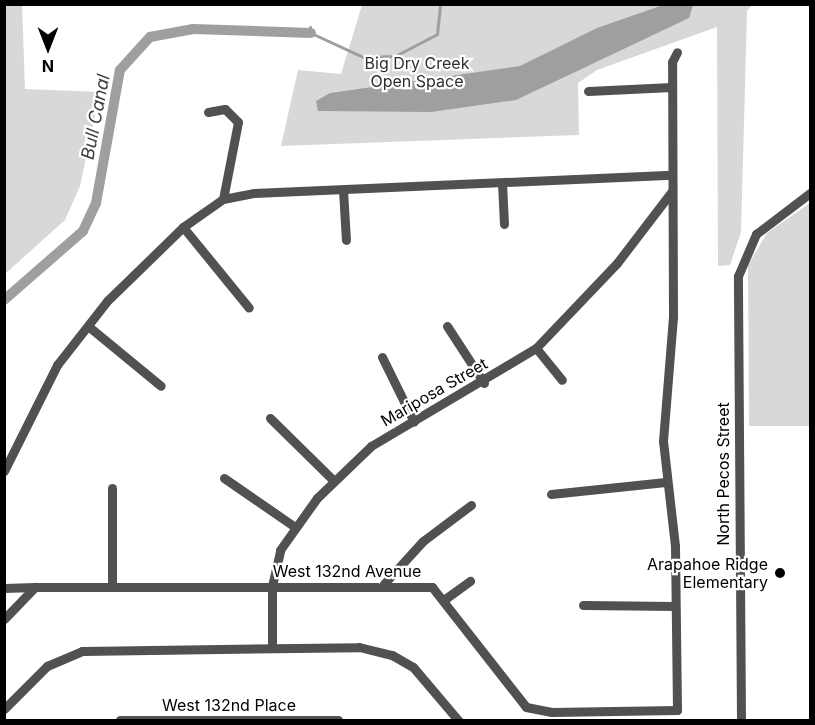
<!DOCTYPE html>
<style>
body{margin:0}
#map{position:relative;width:815px;height:725px;overflow:hidden;background:#fff;font-family:Inter,sans-serif}
div>[style]{position:absolute}
[style*='--x']{left:calc(var(--x)*1px);top:calc(var(--y)*1px);width:calc(var(--w)*1px);rotate:calc(var(--a)*1deg)}
.green>*{inset:0;background:#d8d8d8}
.water>*{inset:0;background:#9f9f9f}
.stream>*{height:3px;margin:-1.5px;padding:0 1.5px;transform-origin:1.5px;border-radius:1.5px;background:#9f9f9f}
.canal>*{height:10px;margin:-5px;padding:0 5px;transform-origin:5px;border-radius:5px;background:#9f9f9f}
.minor>*{height:9px;margin:-4.5px;padding:0 4.5px;transform-origin:4.5px;border-radius:4.5px;background:#515151}
.dots>*{width:16px;height:16px;translate:-50% -50%;box-sizing:border-box;border:3px solid #fff;border-radius:50%}
span{translate:-50% -50%;white-space:nowrap;text-align:center;line-height:1.15;-webkit-text-stroke:4.5px #fff;paint-order:stroke}
.park-label{font-size:16px;color:#2f2f2f}
.street-label{font-size:16px;color:#000}
.poi-label{font-size:16px;color:#000}
.right{translate:-100% -50%;text-align:right}
.water-label{font-size:18px;color:#404040;font-style:italic}
.frame{position:absolute;inset:0;border:6px solid #000;pointer-events:none}
.north{position:absolute;left:18px;top:18px;width:60px;height:60px;-webkit-text-stroke:4px #fff;paint-order:stroke;rotate:180deg;font-size:16px;font-weight:700;line-height:24px;text-align:center;color:#000}
.north::after{content:'';display:block;margin:auto;width:21px;height:27px;background:#000;clip-path:polygon(50% 0,100% 100%,50% 72%,0 100%)}
</style>
<div id="map">
<div class="green">
<i style="clip-path:polygon(5px 4px,22px 5px,25px 89px,100px 92px,80px 186px,65px 220px,5px 274px)"></i>
<i style="clip-path:polygon(362px 5px,752px 5px,747px 11px,741px 232px,730px 265px,718px 266px,717px 27px,597px 70px,578px 83px,579px 135px,281px 146px,298px 70px,341px 74px)"></i>
<i style="clip-path:polygon(810px 203px,810px 426px,749px 426px,748px 265px,767px 233px)"></i>
</div>
<div class="water">
<i style="clip-path:polygon(666px 4px,693px 5px,689px 18px,516px 100px,431px 112px,318px 111px,316px 101px,330px 93px,520px 66px,597px 28px)"></i>
</div>
<div class="stream">
<i style="--x:310;--y:27;--w:6;--a:81"></i>
<i style="--x:311;--y:33;--w:57;--a:24.8"></i>
<i style="--x:363;--y:57;--w:32;--a:-2"></i>
<i style="--x:395;--y:56;--w:47;--a:-27.6"></i>
<i style="--x:437;--y:34;--w:30;--a:-84"></i>
</div>
<div class="canal">
<i style="--x:4;--y:300;--w:105;--a:-41.1"></i>
<i style="--x:83;--y:231;--w:31;--a:-65"></i>
<i style="--x:96;--y:203;--w:135;--a:-79.8"></i>
<i style="--x:120;--y:70;--w:45;--a:-47.7"></i>
<i style="--x:150;--y:37;--w:44;--a:-10.5"></i>
<i style="--x:193;--y:29;--w:118;--a:1.9"></i>
</div>
<div class="minor">
<i style="--x:588;--y:91;--w:84;--a:-2.7"></i>
<i style="--x:208;--y:112;--w:17;--a:-10"></i>
<i style="--x:225;--y:109;--w:18;--a:45"></i>
<i style="--x:238;--y:122;--w:78;--a:101"></i>
<i style="--x:502;--y:183;--w:41;--a:87.2"></i>
<i style="--x:343;--y:190;--w:50;--a:86.6"></i>
<i style="--x:183;--y:227;--w:104;--a:50.8"></i>
<i style="--x:88;--y:326;--w:94;--a:39.4"></i>
<i style="--x:447;--y:326;--w:68;--a:57"></i>
<i style="--x:536;--y:348;--w:41;--a:50.9"></i>
<i style="--x:382;--y:357;--w:72;--a:63.8"></i>
<i style="--x:270;--y:418;--w:88;--a:44.5"></i>
<i style="--x:4;--y:471;--w:119;--a:-63.4"></i>
<i style="--x:57;--y:365;--w:81;--a:-52"></i>
<i style="--x:107;--y:301;--w:106;--a:-44.2"></i>
<i style="--x:183;--y:227;--w:49;--a:-35"></i>
<i style="--x:223;--y:199;--w:32;--a:-11"></i>
<i style="--x:254;--y:193;--w:418;--a:-2.5"></i>
<i style="--x:224;--y:478;--w:86;--a:34.6"></i>
<i style="--x:551;--y:494;--w:115;--a:-6"></i>
<i style="--x:382;--y:586;--w:61;--a:-47.7"></i>
<i style="--x:423;--y:541;--w:60;--a:-36.9"></i>
<i style="--x:112;--y:587;--w:99;--a:-90"></i>
<i style="--x:4;--y:588;--w:31;--a:-2"></i>
<i style="--x:445;--y:599;--w:31;--a:-36"></i>
<i style="--x:583;--y:605;--w:92;--a:0.6"></i>
<i style="--x:4;--y:619;--w:45;--a:-45.9"></i>
<i style="--x:35;--y:587;--w:397;--a:0"></i>
<i style="--x:432;--y:587;--w:152;--a:51.9"></i>
<i style="--x:526;--y:707;--w:26;--a:11"></i>
<i style="--x:552;--y:712;--w:125;--a:-0.9"></i>
<i style="--x:677;--y:710;--w:164;--a:-90.7"></i>
<i style="--x:675;--y:546;--w:106;--a:-96.5"></i>
<i style="--x:663;--y:441;--w:124;--a:-85.4"></i>
<i style="--x:673;--y:317;--w:255;--a:-90.2"></i>
<i style="--x:672;--y:62;--w:11;--a:-63"></i>
<i style="--x:272;--y:647;--w:61;--a:-90"></i>
<i style="--x:272;--y:586;--w:37;--a:-77"></i>
<i style="--x:280;--y:550;--w:64;--a:-54.6"></i>
<i style="--x:317;--y:498;--w:75;--a:-43.9"></i>
<i style="--x:371;--y:446;--w:192;--a:-30.7"></i>
<i style="--x:536;--y:348;--w:117;--a:-46.4"></i>
<i style="--x:617;--y:263;--w:91;--a:-52.6"></i>
<i style="--x:4;--y:709;--w:61;--a:-45"></i>
<i style="--x:47;--y:666;--w:38;--a:-23"></i>
<i style="--x:82;--y:651;--w:277;--a:-0.8"></i>
<i style="--x:359;--y:647;--w:34;--a:14"></i>
<i style="--x:392;--y:655;--w:24;--a:30"></i>
<i style="--x:413;--y:667;--w:70;--a:49.7"></i>
<i style="--x:120;--y:720;--w:218;--a:0"></i>
<i style="--x:741;--y:720;--w:444;--a:-90.4"></i>
<i style="--x:738;--y:276;--w:46;--a:-66.8"></i>
<i style="--x:756;--y:234;--w:68;--a:-37.2"></i>
</div>
<div class="dots">
<i style="left:780px;top:573px;background:#000"></i>
</div>
<div class="park-label">
<span style="left:417px;top:72px">Big Dry Creek<br>Open Space</span>
</div>
<div class="street-label">
<span style="left:434px;top:392px;rotate:-30deg">Mariposa Street</span>
<span style="left:723px;top:474px;rotate:-90deg">North Pecos Street</span>
<span style="left:347px;top:571px">West 132nd Avenue</span>
<span style="left:229px;top:705px">West 132nd Place</span>
</div>
<div class="poi-label">
<span class="right" style="left:768px;top:573px">Arapahoe Ridge<br>Elementary</span>
</div>
<div class="water-label">
<span style="left:96px;top:117px;rotate:-79deg">Bull Canal</span>
</div>
<div class="frame"></div>
<div class="north">N</div>
</div>
